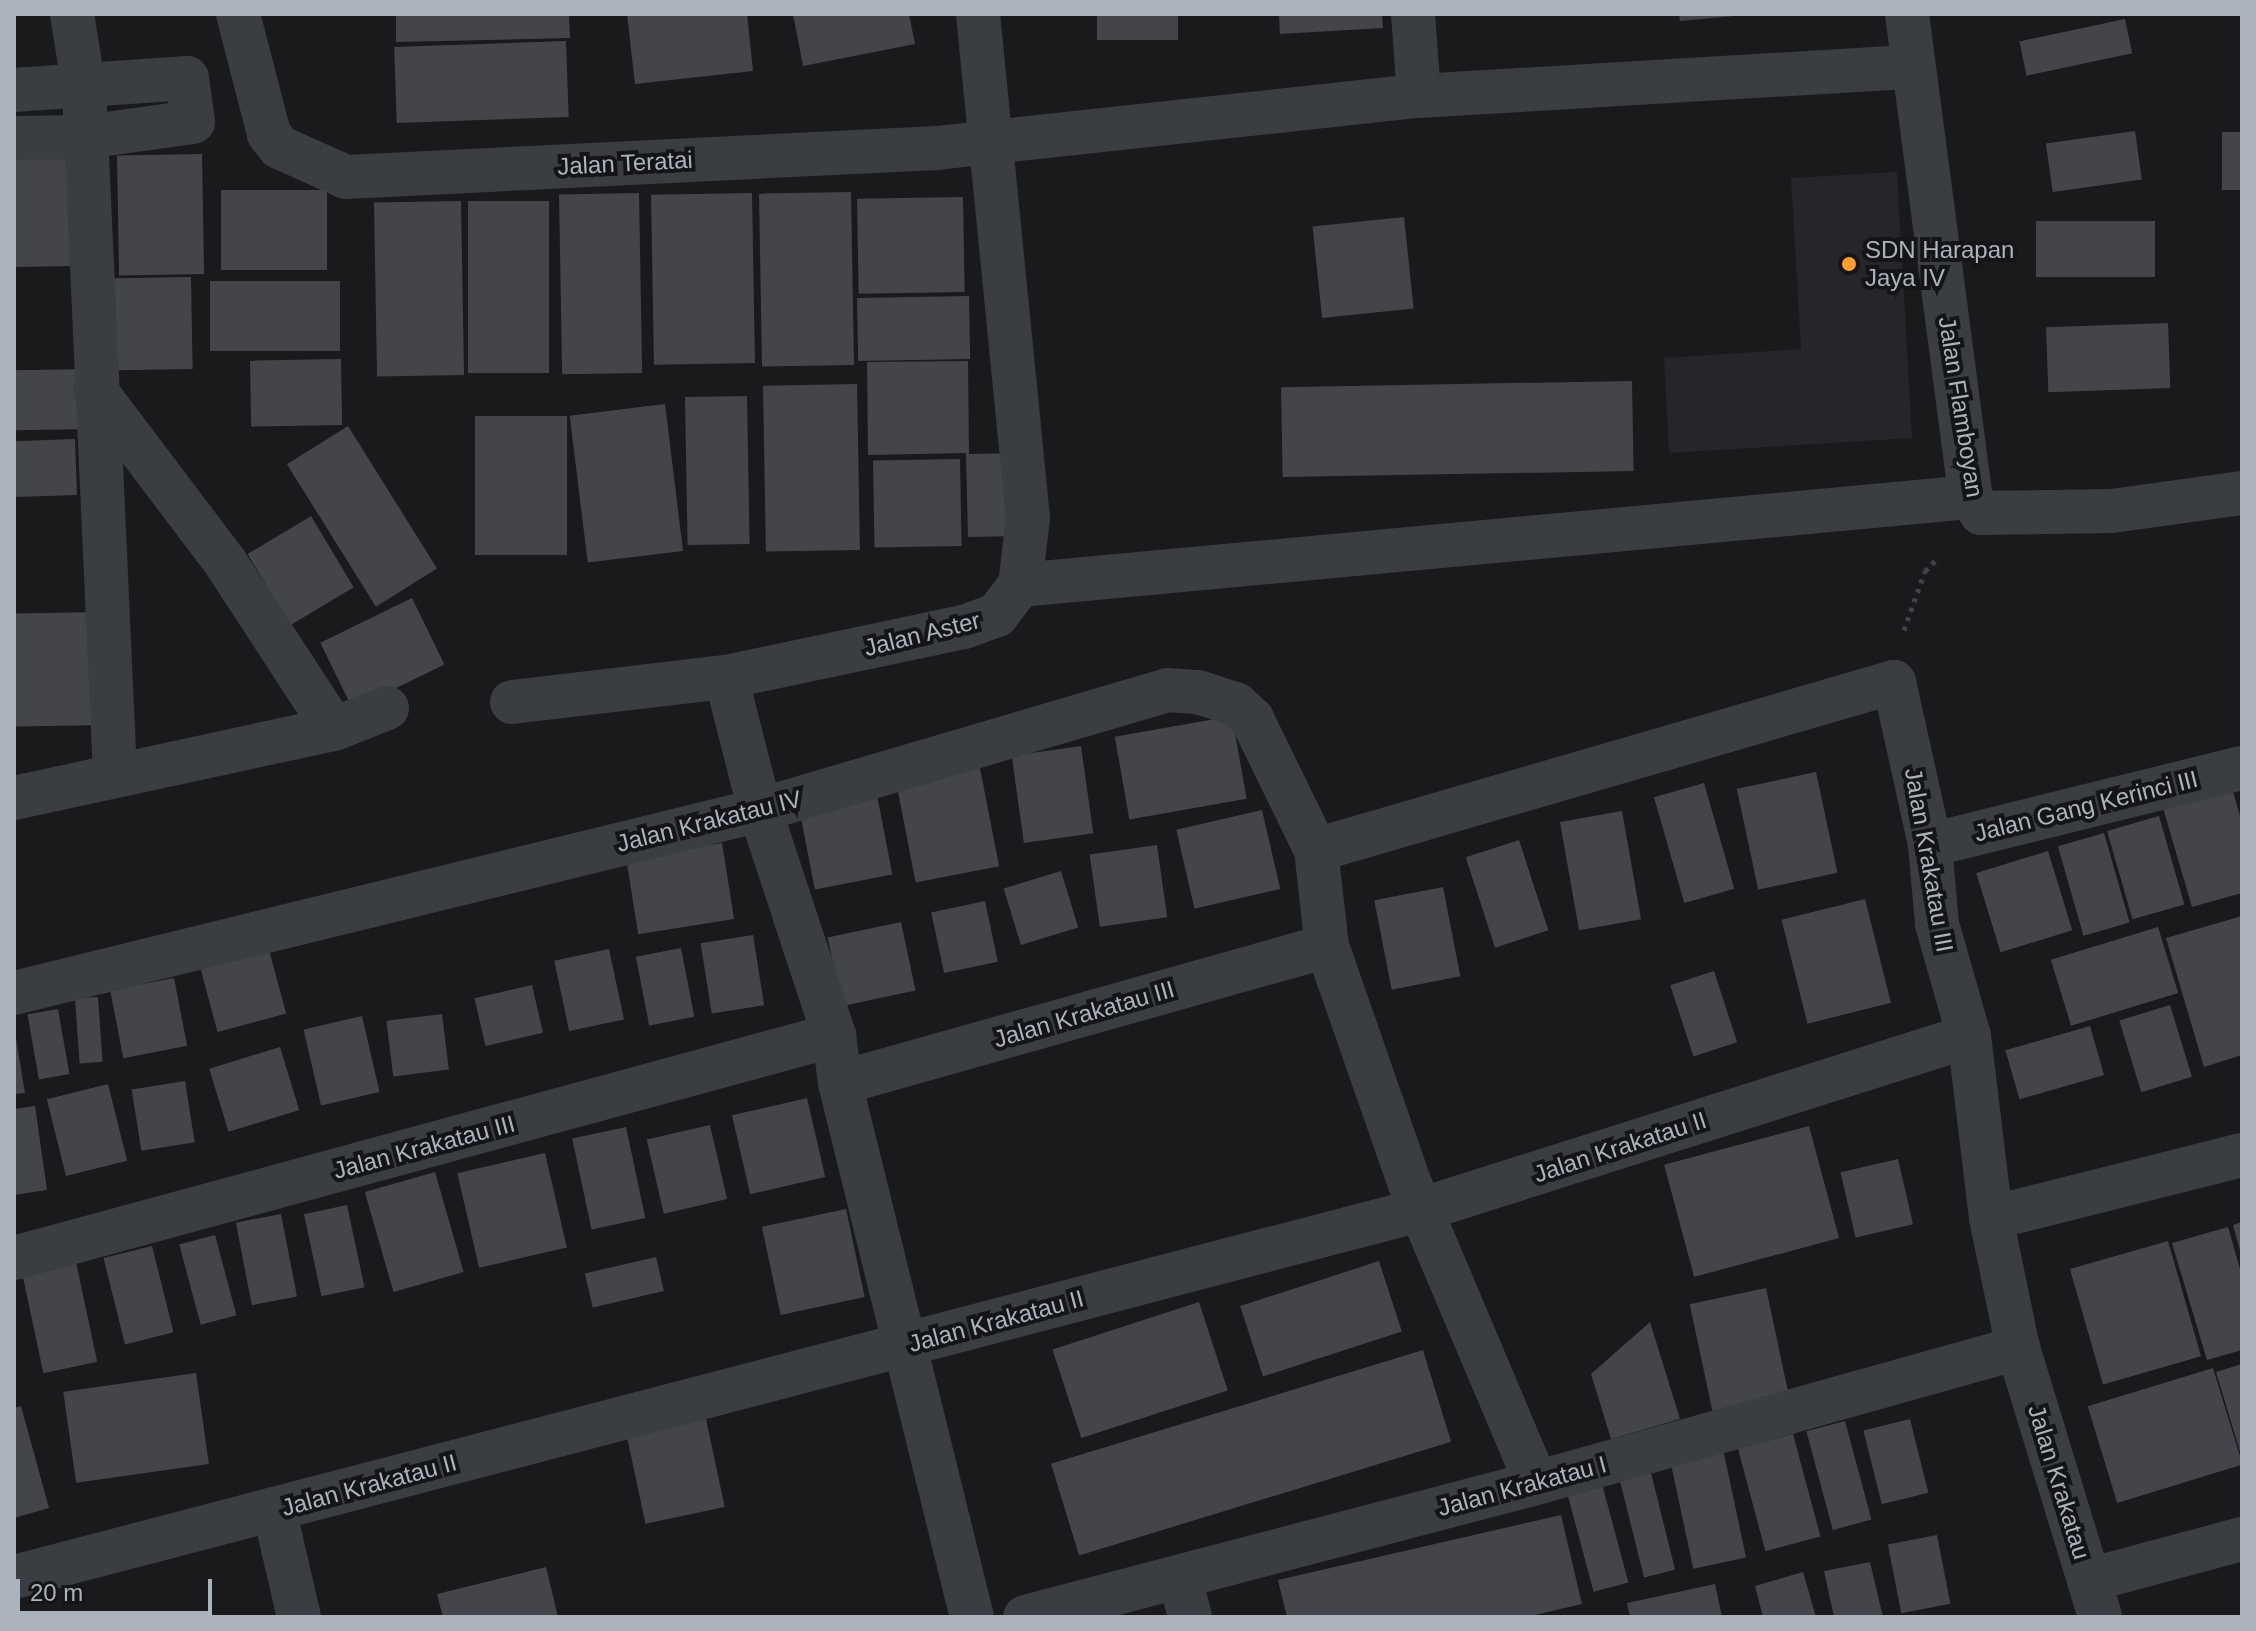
<!DOCTYPE html>
<style>
body{margin:0}
#map{position:relative;width:2256px;height:1631px;overflow:hidden;background:#1a1a1d;font-family:Arial,sans-serif}
div>[style]{position:absolute}
[style*='--x']{left:calc(var(--x)*1px);top:calc(var(--y)*1px);width:calc(var(--w)*1px);rotate:calc(var(--a)*1deg)}
.built>*{inset:0;background:#26262a}
.building>*{inset:0;background:#44454a;transform-origin:0 0}
.path>*{height:5px;margin-top:-2.5px;transform-origin:0;background:repeating-linear-gradient(90deg,#404449 0 4px,transparent 0 10px)}
.minor>*{height:44px;margin:-22px;padding:0 22px;transform-origin:22px;border-radius:22px;background:#3a3d42}
.dots>*{width:22px;height:22px;translate:-50% -50%;box-sizing:border-box;border:4px solid #151518;border-radius:50%}
span{translate:-50% -50%;white-space:nowrap;text-align:center;line-height:1.15;-webkit-text-stroke:8px #151518;paint-order:stroke}
.street-label{font-size:24px;color:#abb3bd}
.poi-label{font-size:24px;color:#abb3bd}
.left{translate:0 -50%;text-align:left}
.frame{position:absolute;inset:0;border:16px solid #abb3bd;pointer-events:none}
.scale{position:absolute;left:16px;top:1579px;width:196px;height:36px;box-sizing:border-box;border:4px solid #abb3bd;border-top:0;padding-left:10px;font-size:24px;line-height:28px;white-space:nowrap;color:#abb3bd;-webkit-text-stroke:6px #151518;paint-order:stroke}
</style>
<div id="map">
<div class="built">
<i style="clip-path:polygon(1897px 172px,1912px 438px,1669px 453px,1664px 358px,1801px 349px,1791px 178px)"></i>
</div>
<div class="building">
<i style="clip-path:polygon(396px 14px,569px 14px,570px 38px,396px 42px)"></i>
<i style="clip-path:polygon(627px 14px,747px 14px,753px 71px,635px 84px)"></i>
<i style="clip-path:polygon(793px 14px,909px 14px,915px 44px,803px 66px)"></i>
<i style="left:1097px;top:14px;width:81px;height:26px"></i>
<i style="clip-path:polygon(1279px 14px,1382px 14px,1383px 28px,1280px 34px)"></i>
<i style="clip-path:polygon(1679px 14px,1734px 14px,1734px 16px,1680px 21px)"></i>
<i style="left:2125px;top:19px;width:35px;height:108px;rotate:78deg"></i>
<i style="left:566px;top:41px;width:76px;height:172px;rotate:88deg"></i>
<i style="left:2135px;top:131px;width:49px;height:90px;rotate:82deg"></i>
<i style="left:2242px;top:132px;width:58px;height:20px;rotate:90deg"></i>
<i style="left:73px;top:145px;width:121px;height:59px;rotate:89deg"></i>
<i style="left:202px;top:154px;width:120px;height:85px;rotate:89deg"></i>
<i style="left:327px;top:190px;width:80px;height:106px;rotate:90deg"></i>
<i style="left:851px;top:192px;width:173px;height:92px;rotate:89deg"></i>
<i style="left:639px;top:193px;width:180px;height:80px;rotate:89deg"></i>
<i style="left:752px;top:193px;width:170px;height:101px;rotate:89deg"></i>
<i style="left:963px;top:197px;width:95px;height:106px;rotate:89deg"></i>
<i style="left:461px;top:201px;width:174px;height:87px;rotate:89deg"></i>
<i style="left:549px;top:201px;width:172px;height:81px;rotate:90deg"></i>
<i style="left:1404px;top:217px;width:92px;height:92px;rotate:84deg"></i>
<i style="left:2155px;top:221px;width:56px;height:119px;rotate:90deg"></i>
<i style="left:191px;top:277px;width:92px;height:77px;rotate:89deg"></i>
<i style="left:340px;top:281px;width:70px;height:130px;rotate:90deg"></i>
<i style="left:969px;top:296px;width:63px;height:112px;rotate:89deg"></i>
<i style="left:2168px;top:323px;width:65px;height:122px;rotate:88deg"></i>
<i style="left:341px;top:359px;width:66px;height:91px;rotate:89deg"></i>
<i style="clip-path:polygon(968px 361px,969px 454px,1022px 453px,1022px 536px,968px 537px,966px 453px,868px 455px,867px 362px)"></i>
<i style="left:90px;top:369px;width:60px;height:76px;rotate:89deg"></i>
<i style="left:1632px;top:381px;width:90px;height:351px;rotate:89deg"></i>
<i style="left:857px;top:384px;width:166px;height:94px;rotate:89deg"></i>
<i style="left:747px;top:396px;width:148px;height:62px;rotate:89deg"></i>
<i style="left:665px;top:404px;width:148px;height:96px;rotate:83deg"></i>
<i style="left:567px;top:416px;width:139px;height:92px;rotate:90deg"></i>
<i style="left:348px;top:426px;width:168px;height:72px;rotate:58deg"></i>
<i style="left:75px;top:439px;width:56px;height:61px;rotate:88deg"></i>
<i style="left:960px;top:459px;width:87px;height:87px;rotate:89deg"></i>
<i style="left:311px;top:516px;width:83px;height:74px;rotate:59deg"></i>
<i style="left:412px;top:598px;width:74px;height:102px;rotate:64deg"></i>
<i style="left:103px;top:612px;width:113px;height:89px;rotate:89deg"></i>
<i style="left:1232px;top:716px;width:84px;height:119px;rotate:80deg"></i>
<i style="left:1081px;top:746px;width:88px;height:70px;rotate:82deg"></i>
<i style="left:980px;top:768px;width:100px;height:85px;rotate:79deg"></i>
<i style="left:1816px;top:772px;width:103px;height:81px;rotate:78deg"></i>
<i style="left:1704px;top:783px;width:110px;height:52px;rotate:74deg"></i>
<i style="clip-path:polygon(2232px 788px,2242px 823px,2242px 893px,2192px 907px,2163px 808px)"></i>
<i style="left:876px;top:790px;width:86px;height:79px;rotate:79deg"></i>
<i style="left:1262px;top:810px;width:81px;height:88px;rotate:77deg"></i>
<i style="left:1622px;top:811px;width:110px;height:63px;rotate:80deg"></i>
<i style="left:2159px;top:816px;width:92px;height:54px;rotate:74deg"></i>
<i style="left:2104px;top:833px;width:93px;height:48px;rotate:74deg"></i>
<i style="left:1519px;top:840px;width:95px;height:56px;rotate:72deg"></i>
<i style="left:722px;top:843px;width:77px;height:97px;rotate:81deg"></i>
<i style="left:1157px;top:845px;width:73px;height:68px;rotate:82deg"></i>
<i style="left:2048px;top:851px;width:83px;height:75px;rotate:73deg"></i>
<i style="left:1061px;top:871px;width:59px;height:60px;rotate:73deg"></i>
<i style="left:1443px;top:887px;width:91px;height:70px;rotate:79deg"></i>
<i style="left:1865px;top:899px;width:107px;height:86px;rotate:76deg"></i>
<i style="left:985px;top:901px;width:62px;height:55px;rotate:78deg"></i>
<i style="clip-path:polygon(2242px 916px,2242px 1055px,2204px 1067px,2166px 938px)"></i>
<i style="left:901px;top:922px;width:70px;height:75px;rotate:78deg"></i>
<i style="left:2158px;top:927px;width:69px;height:112px;rotate:73deg"></i>
<i style="left:753px;top:935px;width:71px;height:53px;rotate:81deg"></i>
<i style="left:268px;top:946px;width:70px;height:71px;rotate:75deg"></i>
<i style="left:681px;top:948px;width:70px;height:46px;rotate:79deg"></i>
<i style="left:609px;top:949px;width:72px;height:56px;rotate:78deg"></i>
<i style="left:1714px;top:971px;width:75px;height:46px;rotate:72deg"></i>
<i style="left:174px;top:978px;width:69px;height:65px;rotate:79deg"></i>
<i style="left:532px;top:985px;width:49px;height:59px;rotate:77deg"></i>
<i style="left:98px;top:997px;width:65px;height:23px;rotate:86deg"></i>
<i style="left:2170px;top:1005px;width:75px;height:53px;rotate:73deg"></i>
<i style="left:58px;top:1009px;width:66px;height:31px;rotate:80deg"></i>
<i style="left:442px;top:1014px;width:56px;height:56px;rotate:83deg"></i>
<i style="left:362px;top:1016px;width:78px;height:60px;rotate:77deg"></i>
<i style="clip-path:polygon(14px 1026px,25px 1093px,14px 1094px)"></i>
<i style="left:2090px;top:1026px;width:51px;height:88px;rotate:74deg"></i>
<i style="left:280px;top:1047px;width:66px;height:74px;rotate:73deg"></i>
<i style="left:185px;top:1081px;width:62px;height:54px;rotate:81deg"></i>
<i style="left:108px;top:1084px;width:79px;height:63px;rotate:76deg"></i>
<i style="left:807px;top:1098px;width:81px;height:77px;rotate:77deg"></i>
<i style="clip-path:polygon(35px 1106px,47px 1190px,14px 1195px,14px 1109px)"></i>
<i style="left:710px;top:1125px;width:76px;height:65px;rotate:77deg"></i>
<i style="left:1809px;top:1126px;width:116px;height:150px;rotate:75deg"></i>
<i style="left:626px;top:1127px;width:93px;height:55px;rotate:78deg"></i>
<i style="left:545px;top:1153px;width:97px;height:90px;rotate:77deg"></i>
<i style="left:1898px;top:1159px;width:67px;height:59px;rotate:77deg"></i>
<i style="left:435px;top:1172px;width:104px;height:73px;rotate:74deg"></i>
<i style="left:347px;top:1205px;width:84px;height:44px;rotate:78deg"></i>
<i style="left:846px;top:1209px;width:90px;height:86px;rotate:78deg"></i>
<i style="left:281px;top:1214px;width:84px;height:46px;rotate:79deg"></i>
<i style="clip-path:polygon(2242px 1222px,2242px 1253px,2241px 1254px,2233px 1225px)"></i>
<i style="clip-path:polygon(2228px 1227px,2242px 1276px,2242px 1350px,2207px 1360px,2172px 1243px)"></i>
<i style="left:215px;top:1235px;width:83px;height:37px;rotate:75deg"></i>
<i style="left:2168px;top:1241px;width:120px;height:102px;rotate:74deg"></i>
<i style="left:152px;top:1246px;width:89px;height:50px;rotate:76deg"></i>
<i style="left:656px;top:1257px;width:35px;height:73px;rotate:77deg"></i>
<i style="left:1379px;top:1261px;width:74px;height:146px;rotate:72deg"></i>
<i style="left:76px;top:1262px;width:102px;height:55px;rotate:78deg"></i>
<i style="left:1766px;top:1288px;width:110px;height:78px;rotate:78deg"></i>
<i style="left:1199px;top:1302px;width:93px;height:154px;rotate:72deg"></i>
<i style="clip-path:polygon(1650px 1322px,1680px 1419px,1611px 1439px,1591px 1374px)"></i>
<i style="left:1423px;top:1350px;width:96px;height:389px;rotate:73deg"></i>
<i style="clip-path:polygon(2242px 1364px,2242px 1455px,2241px 1455px,2216px 1372px)"></i>
<i style="left:2213px;top:1368px;width:101px;height:131px;rotate:73deg"></i>
<i style="left:196px;top:1373px;width:92px;height:134px;rotate:82deg"></i>
<i style="clip-path:polygon(21px 1406px,49px 1508px,14px 1518px,14px 1408px)"></i>
<i style="left:706px;top:1419px;width:90px;height:81px;rotate:78deg"></i>
<i style="left:1910px;top:1419px;width:76px;height:48px;rotate:76deg"></i>
<i style="left:1845px;top:1421px;width:102px;height:40px;rotate:75deg"></i>
<i style="left:1793px;top:1434px;width:106px;height:57px;rotate:75deg"></i>
<i style="left:1723px;top:1449px;width:111px;height:54px;rotate:78deg"></i>
<i style="left:1648px;top:1461px;width:112px;height:32px;rotate:76deg"></i>
<i style="left:1602px;top:1484px;width:102px;height:36px;rotate:75deg"></i>
<i style="clip-path:polygon(1561px 1515px,1582px 1604px,1526px 1617px,1287px 1617px,1278px 1580px)"></i>
<i style="left:1937px;top:1535px;width:70px;height:50px;rotate:79deg"></i>
<i style="clip-path:polygon(1870px 1562px,1883px 1617px,1834px 1617px,1824px 1571px)"></i>
<i style="clip-path:polygon(546px 1567px,558px 1617px,443px 1617px,437px 1594px)"></i>
<i style="clip-path:polygon(1803px 1572px,1816px 1617px,1763px 1617px,1755px 1586px)"></i>
<i style="clip-path:polygon(1715px 1584px,1722px 1617px,1630px 1617px,1627px 1603px)"></i>
</div>
<div class="path">
<i style="--x:1904;--y:630;--w:63;--a:-70.4"></i>
<i style="--x:1925;--y:571;--w:20;--a:-45"></i>
</div>
<div class="minor">
<i style="--x:72;--y:14;--w:76;--a:80.9"></i>
<i style="--x:84;--y:89;--w:685;--a:87.41"></i>
<i style="--x:238;--y:14;--w:124;--a:75.5"></i>
<i style="--x:269;--y:134;--w:16;--a:52"></i>
<i style="--x:279;--y:147;--w:73;--a:24.1"></i>
<i style="--x:346;--y:177;--w:592;--a:-2.81"></i>
<i style="--x:937;--y:148;--w:485;--a:-6.2"></i>
<i style="--x:1419;--y:96;--w:493;--a:-3.4"></i>
<i style="--x:1413;--y:14;--w:82;--a:85.8"></i>
<i style="--x:1907;--y:14;--w:487;--a:82.5"></i>
<i style="--x:1971;--y:497;--w:19;--a:58"></i>
<i style="--x:1981;--y:513;--w:131;--a:-0.9"></i>
<i style="--x:2112;--y:511;--w:131;--a:-7.9"></i>
<i style="--x:14;--y:90;--w:173;--a:-4"></i>
<i style="--x:187;--y:78;--w:44;--a:82.2"></i>
<i style="--x:193;--y:122;--w:109;--a:172.1"></i>
<i style="--x:85;--y:137;--w:71;--a:179.2"></i>
<i style="--x:95;--y:390;--w:216;--a:52.9"></i>
<i style="--x:225;--y:562;--w:199;--a:56.9"></i>
<i style="--x:1020;--y:585;--w:955;--a:-5.29"></i>
<i style="--x:726;--y:677;--w:137;--a:75.7"></i>
<i style="--x:760;--y:810;--w:237;--a:71.8"></i>
<i style="--x:834;--y:1035;--w:48;--a:82.9"></i>
<i style="--x:840;--y:1083;--w:550;--a:76.12"></i>
<i style="--x:512;--y:702;--w:215;--a:-6.7"></i>
<i style="--x:726;--y:677;--w:243;--a:-11.9"></i>
<i style="--x:964;--y:627;--w:35;--a:-20"></i>
<i style="--x:997;--y:615;--w:38;--a:-53"></i>
<i style="--x:1020;--y:585;--w:67;--a:-83.2"></i>
<i style="--x:1028;--y:518;--w:506;--a:-95.67"></i>
<i style="--x:14;--y:798;--w:327;--a:-12.2"></i>
<i style="--x:334;--y:729;--w:57;--a:-21.6"></i>
<i style="--x:1930;--y:845;--w:321;--a:-13.9"></i>
<i style="--x:1316;--y:850;--w:602;--a:-16.21"></i>
<i style="--x:1894;--y:682;--w:167;--a:77.5"></i>
<i style="--x:1930;--y:845;--w:79;--a:84.9"></i>
<i style="--x:1937;--y:924;--w:116;--a:74.1"></i>
<i style="--x:1969;--y:1036;--w:183;--a:83.1"></i>
<i style="--x:1991;--y:1218;--w:133;--a:78.3"></i>
<i style="--x:2018;--y:1348;--w:281;--a:73"></i>
<i style="--x:14;--y:993;--w:768;--a:-13.78"></i>
<i style="--x:760;--y:810;--w:424;--a:-16.4"></i>
<i style="--x:1167;--y:690;--w:31;--a:4"></i>
<i style="--x:1198;--y:692;--w:40;--a:18"></i>
<i style="--x:1236;--y:704;--w:22;--a:43"></i>
<i style="--x:1252;--y:719;--w:146;--a:64"></i>
<i style="--x:1316;--y:850;--w:97;--a:83.5"></i>
<i style="--x:1327;--y:946;--w:252;--a:70.8"></i>
<i style="--x:1410;--y:1184;--w:324;--a:67.1"></i>
<i style="--x:840;--y:1083;--w:506;--a:-15.71"></i>
<i style="--x:1991;--y:1218;--w:259;--a:-14.1"></i>
<i style="--x:14;--y:1258;--w:850;--a:-15.21"></i>
<i style="--x:274;--y:1509;--w:111;--a:77"></i>
<i style="--x:14;--y:1577;--w:1453;--a:-14.63"></i>
<i style="--x:1420;--y:1210;--w:576;--a:-17.59"></i>
<i style="--x:1180;--y:1577;--w:41;--a:76"></i>
<i style="--x:2089;--y:1580;--w:158;--a:-15"></i>
<i style="--x:1025;--y:1617;--w:528;--a:-14.69"></i>
<i style="--x:1536;--y:1483;--w:501;--a:-15.65"></i>
</div>
<div class="dots">
<i style="left:1849px;top:264px;background:#ff9e2f"></i>
</div>
<div class="street-label">
<span style="left:625px;top:163px;rotate:-3deg">Jalan Teratai</span>
<span style="left:1961px;top:407px;rotate:81deg">Jalan Flamboyan</span>
<span style="left:922px;top:634px;rotate:-14deg">Jalan Aster</span>
<span style="left:2086px;top:806px;rotate:-14deg">Jalan Gang Kerinci III</span>
<span style="left:709px;top:821px;rotate:-14deg">Jalan Krakatau IV</span>
<span style="left:1929px;top:860px;rotate:80deg">Jalan Krakatau III</span>
<span style="left:1084px;top:1014px;rotate:-16deg">Jalan Krakatau III</span>
<span style="left:424px;top:1147px;rotate:-15deg">Jalan Krakatau III</span>
<span style="left:1620px;top:1147px;rotate:-18deg">Jalan Krakatau II</span>
<span style="left:996px;top:1321px;rotate:-15deg">Jalan Krakatau II</span>
<span style="left:2059px;top:1482px;rotate:73deg">Jalan Krakatau</span>
<span style="left:369px;top:1485px;rotate:-15deg">Jalan Krakatau II</span>
<span style="left:1522px;top:1486px;rotate:-15deg">Jalan Krakatau I</span>
</div>
<div class="poi-label">
<span class="left" style="left:1865px;top:264px">SDN Harapan<br>Jaya IV</span>
</div>
<div class="frame"></div>
<div class="scale">20 m</div>
</div>
